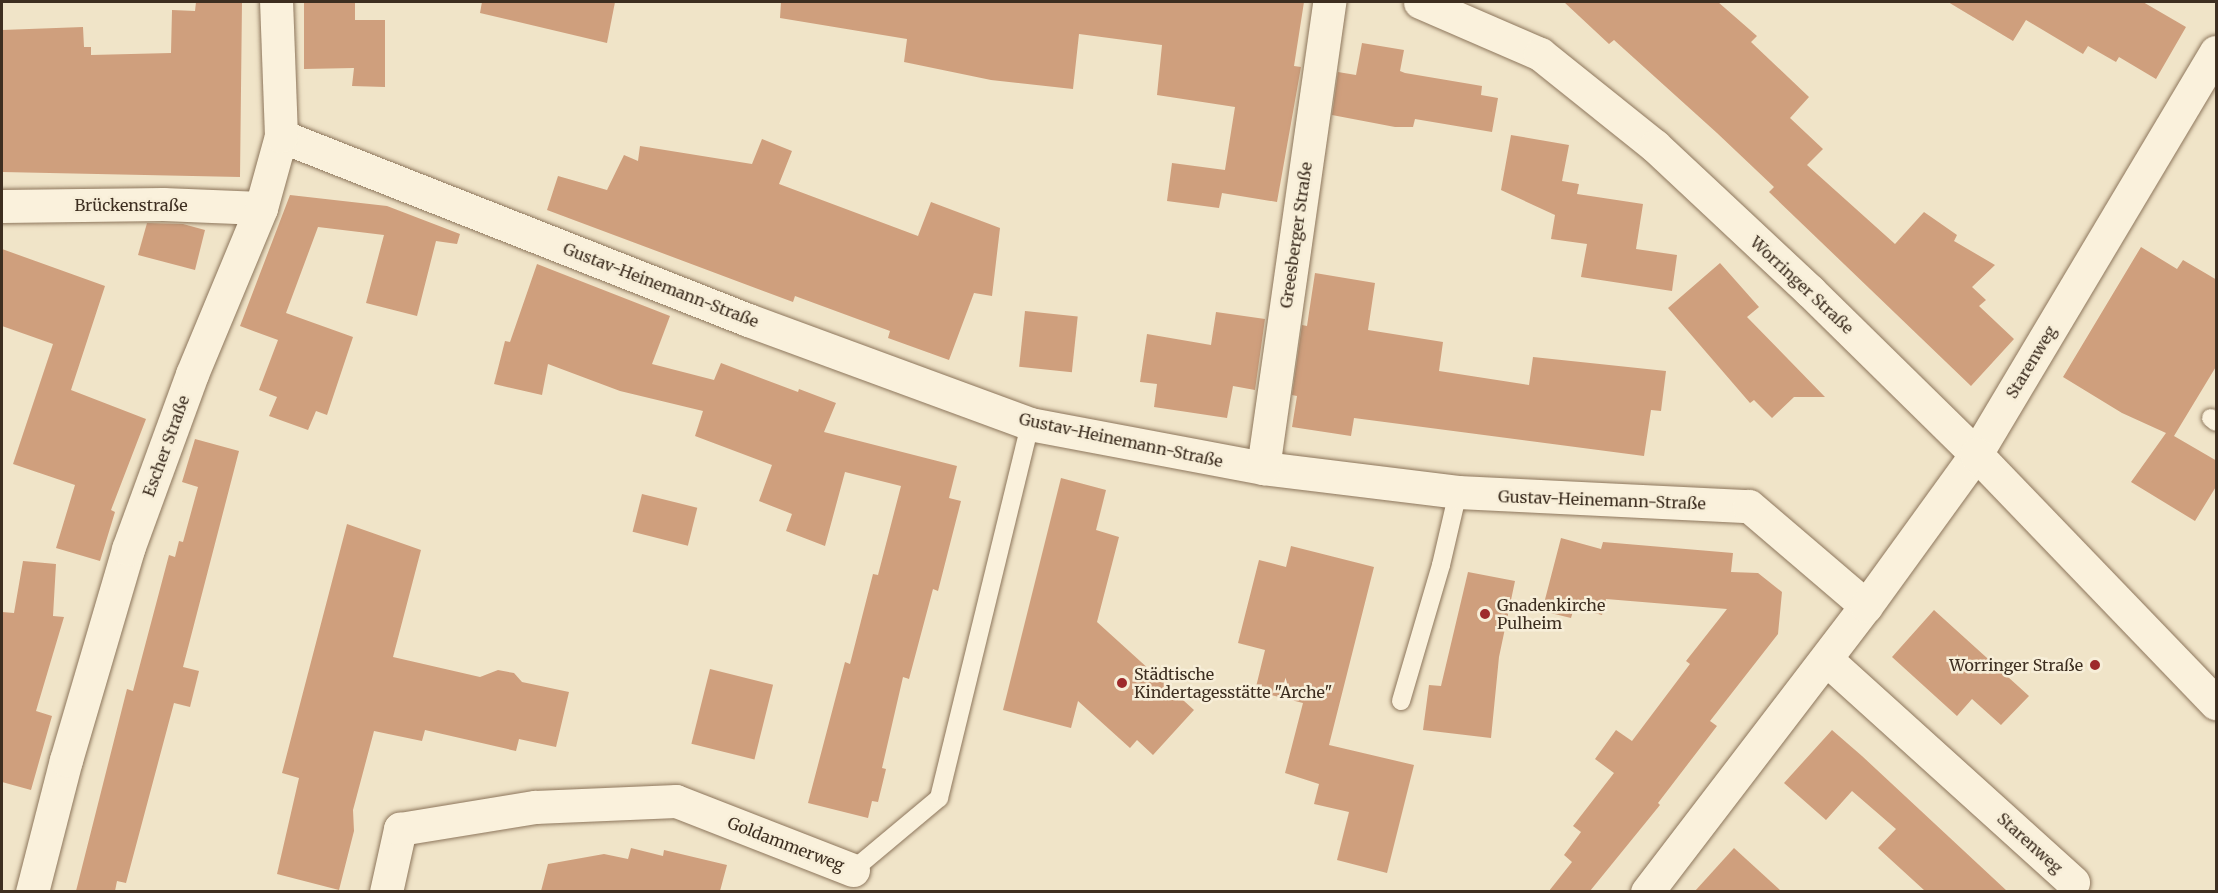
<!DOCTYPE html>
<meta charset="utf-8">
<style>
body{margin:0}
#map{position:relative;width:2218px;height:893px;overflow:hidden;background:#f0e4c8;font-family:Merriweather,serif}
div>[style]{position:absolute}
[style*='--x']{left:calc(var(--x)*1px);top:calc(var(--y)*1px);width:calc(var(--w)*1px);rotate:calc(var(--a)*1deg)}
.building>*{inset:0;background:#cf9f7d;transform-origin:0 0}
.roads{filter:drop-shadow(0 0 2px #8d765c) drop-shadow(0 0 2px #8d765c)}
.lane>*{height:18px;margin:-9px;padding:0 9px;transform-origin:9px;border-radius:9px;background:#faf1dc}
.street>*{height:33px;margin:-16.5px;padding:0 16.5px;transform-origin:16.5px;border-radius:16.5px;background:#faf1dc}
.secondary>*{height:33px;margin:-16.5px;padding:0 16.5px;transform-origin:16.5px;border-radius:16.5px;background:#faf1dc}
.dots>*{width:16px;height:16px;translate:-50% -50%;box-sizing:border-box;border:3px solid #f7eed8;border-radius:50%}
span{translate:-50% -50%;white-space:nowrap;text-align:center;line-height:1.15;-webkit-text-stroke:5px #f7eed8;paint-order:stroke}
.street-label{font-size:16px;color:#3d2e20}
.poi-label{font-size:16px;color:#3d2e20}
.left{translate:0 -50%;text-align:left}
.right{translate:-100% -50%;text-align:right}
.frame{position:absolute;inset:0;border:3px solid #3d2e20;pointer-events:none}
</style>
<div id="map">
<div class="building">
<i style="clip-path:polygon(196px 2px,242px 2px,240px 177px,2px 172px,2px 30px,83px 27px,84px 47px,91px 47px,91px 55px,171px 53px,172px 10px,195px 11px)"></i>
<i style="clip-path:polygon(304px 2px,355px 2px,355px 20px,385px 20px,385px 87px,352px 86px,354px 68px,304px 69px)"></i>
<i style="clip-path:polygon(482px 2px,615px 2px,607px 43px,480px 13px)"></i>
<i style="clip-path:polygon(781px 2px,1304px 2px,1294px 66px,1301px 67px,1277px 202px,1222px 193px,1219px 208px,1167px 201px,1172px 163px,1225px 170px,1224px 176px,1235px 107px,1157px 95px,1162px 45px,1079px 34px,1073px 89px,991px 80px,904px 62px,907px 39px,780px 18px)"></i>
<i style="clip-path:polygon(1564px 2px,1718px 2px,1757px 36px,1751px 42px,1809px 97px,1790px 118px,1823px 149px,1807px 165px,1895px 244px,1924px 212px,1957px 235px,1954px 241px,1995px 265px,1972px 287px,1986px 300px,1979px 306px,2014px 339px,1971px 386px,1769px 192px,1774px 187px,1717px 133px,1614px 40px,1609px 44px)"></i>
<i style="clip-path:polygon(1948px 2px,2143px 2px,2186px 27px,2156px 79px,2119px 57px,2116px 62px,2088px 46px,2083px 54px,2026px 20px,2013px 41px)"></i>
<i style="clip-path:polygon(1362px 43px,1404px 50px,1400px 71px,1405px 73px,1482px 86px,1481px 95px,1498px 98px,1492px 132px,1415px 119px,1413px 127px,1395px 127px,1332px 115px,1338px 72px,1356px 75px)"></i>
<i style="clip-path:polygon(1511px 135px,1569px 145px,1562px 181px,1579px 184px,1577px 194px,1643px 204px,1636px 249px,1677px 255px,1672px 291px,1581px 277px,1587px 244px,1551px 239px,1555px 215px,1501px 190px)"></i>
<i style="clip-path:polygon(762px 139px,792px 151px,779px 184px,918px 236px,931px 202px,1000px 228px,992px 296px,974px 293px,949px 360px,888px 338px,890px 331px,795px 296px,793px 302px,547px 210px,558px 176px,607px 190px,624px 155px,638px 161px,640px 146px,752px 164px)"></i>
<i style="clip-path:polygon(290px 195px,387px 206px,460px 234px,457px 244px,436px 241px,417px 316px,366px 303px,384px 235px,318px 227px,286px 313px,353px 337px,327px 415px,316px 411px,308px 430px,269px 416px,277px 397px,259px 390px,278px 340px,240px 326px)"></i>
<i style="clip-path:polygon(147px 223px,183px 224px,205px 230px,195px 270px,138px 255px)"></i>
<i style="clip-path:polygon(2141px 247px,2177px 269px,2183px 260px,2217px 280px,2217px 365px,2174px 436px,2217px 461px,2217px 485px,2195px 521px,2131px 482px,2166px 433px,2122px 413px,2063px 377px)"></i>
<i style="clip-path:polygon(2px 249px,105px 286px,71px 390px,146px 419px,111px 510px,115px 512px,100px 561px,56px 548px,75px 485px,13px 464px,53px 344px,2px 326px)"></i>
<i style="clip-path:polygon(1720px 263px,1759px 307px,1747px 317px,1825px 397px,1794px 397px,1772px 418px,1754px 400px,1750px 403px,1668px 308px)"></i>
<i style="clip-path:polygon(537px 264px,670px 316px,652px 364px,714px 380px,721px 363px,798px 392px,799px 389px,836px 403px,824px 432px,957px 466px,949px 498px,961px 501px,938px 591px,933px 589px,909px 679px,903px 677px,882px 768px,886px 769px,878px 802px,872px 801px,868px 818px,808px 803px,845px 662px,850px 664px,873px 574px,878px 575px,901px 486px,845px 472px,825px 546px,786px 531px,792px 514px,759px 501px,772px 465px,695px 436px,703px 411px,620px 391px,548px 364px,542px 395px,494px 384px,505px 341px,510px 342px)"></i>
<i style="clip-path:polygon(1315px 273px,1375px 283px,1368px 330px,1443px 342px,1439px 371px,1529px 385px,1533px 357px,1666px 371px,1661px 411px,1651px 410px,1644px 456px,1354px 418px,1351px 436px,1292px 427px,1297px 396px,1292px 395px,1302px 325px,1307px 326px)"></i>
<i style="left:1025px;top:311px;width:53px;height:56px;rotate:6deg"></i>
<i style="clip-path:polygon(1216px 312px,1265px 319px,1255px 390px,1233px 386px,1227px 418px,1154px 407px,1157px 384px,1140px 382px,1147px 334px,1211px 345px)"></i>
<i style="clip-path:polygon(195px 439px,239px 451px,183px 667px,199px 671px,190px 707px,174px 703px,126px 883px,117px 881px,115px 891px,76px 891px,127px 689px,133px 691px,169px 555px,175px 557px,179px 541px,183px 542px,198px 487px,182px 482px)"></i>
<i style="clip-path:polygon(1061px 478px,1106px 490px,1096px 530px,1119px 537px,1097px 622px,1194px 710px,1153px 755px,1137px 740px,1130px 748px,1078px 701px,1071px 728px,1003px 710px)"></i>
<i style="left:642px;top:494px;width:57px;height:39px;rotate:14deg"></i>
<i style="clip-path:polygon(347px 524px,421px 550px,393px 657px,480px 677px,498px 670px,514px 673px,522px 682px,569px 692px,556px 747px,519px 739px,516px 751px,425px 730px,422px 741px,374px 731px,353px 810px,354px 831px,339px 890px,277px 874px,299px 778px,282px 773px)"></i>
<i style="clip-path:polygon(1561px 538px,1601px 549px,1603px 542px,1733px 553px,1731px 572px,1758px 573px,1782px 592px,1778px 634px,1710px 721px,1717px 726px,1658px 803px,1660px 805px,1590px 891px,1549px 891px,1572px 862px,1564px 855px,1581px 832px,1573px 826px,1614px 773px,1595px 759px,1616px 730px,1632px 741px,1690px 664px,1686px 661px,1727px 609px,1606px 599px,1602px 615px,1574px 608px,1571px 618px,1542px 611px)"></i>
<i style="clip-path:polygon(1291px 546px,1374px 567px,1329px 745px,1414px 765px,1387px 873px,1337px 860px,1349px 812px,1314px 804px,1319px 784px,1285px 773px,1303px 703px,1255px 691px,1265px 650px,1238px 643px,1259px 560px,1286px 567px)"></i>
<i style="clip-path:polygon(23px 561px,56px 564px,53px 616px,64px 617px,36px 711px,52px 716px,31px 790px,2px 782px,2px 612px,14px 613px)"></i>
<i style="clip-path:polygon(1468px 572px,1515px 581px,1499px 657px,1491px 738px,1423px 730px,1429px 685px,1441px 686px)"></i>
<i style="clip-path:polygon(1934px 610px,2029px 696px,2001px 725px,1972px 699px,1957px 716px,1892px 657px)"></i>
<i style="left:710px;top:669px;width:65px;height:77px;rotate:14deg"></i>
<i style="clip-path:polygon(1832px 730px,1862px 756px,2007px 891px,1925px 891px,1878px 848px,1896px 829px,1852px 791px,1826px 820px,1784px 783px)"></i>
<i style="clip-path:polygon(631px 848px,663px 856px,664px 850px,727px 865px,720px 891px,541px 891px,548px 864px,604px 854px,628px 859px)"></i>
<i style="clip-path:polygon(1734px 848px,1781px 891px,1695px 891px)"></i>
</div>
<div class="roads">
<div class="lane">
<i style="--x:2211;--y:418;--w:6;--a:39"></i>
<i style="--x:1401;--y:701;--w:142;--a:-73.6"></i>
<i style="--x:1441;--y:565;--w:75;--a:-76.9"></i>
<i style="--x:853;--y:870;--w:112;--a:-39.9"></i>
<i style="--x:939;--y:798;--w:385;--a:-76.3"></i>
</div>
<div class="street">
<i style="--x:281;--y:136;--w:502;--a:21.5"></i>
<i style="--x:748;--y:320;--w:301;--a:20.2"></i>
<i style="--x:1030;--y:424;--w:237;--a:10.7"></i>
<i style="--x:1263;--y:468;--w:196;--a:7"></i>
<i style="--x:1458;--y:492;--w:291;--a:2.8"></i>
<i style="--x:1749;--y:506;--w:154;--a:40.5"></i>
<i style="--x:2;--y:206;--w:161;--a:-0.7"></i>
<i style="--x:163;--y:204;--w:98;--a:2.3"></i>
<i style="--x:1263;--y:468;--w:471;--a:-81.9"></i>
<i style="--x:1826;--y:659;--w:333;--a:42.1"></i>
<i style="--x:32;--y:892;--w:136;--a:-75.6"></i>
<i style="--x:66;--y:760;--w:220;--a:-73.6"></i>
<i style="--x:128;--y:549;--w:186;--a:-69.9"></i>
<i style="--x:192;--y:374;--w:180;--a:-67.4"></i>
<i style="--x:261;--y:208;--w:75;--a:-74.5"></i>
<i style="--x:281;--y:136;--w:134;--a:-92.1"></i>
<i style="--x:386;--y:892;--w:65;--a:-77.5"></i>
<i style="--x:400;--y:829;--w:137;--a:-9.3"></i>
<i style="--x:535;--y:807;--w:141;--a:-2.4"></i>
<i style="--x:676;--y:801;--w:190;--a:21.3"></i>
<i style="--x:1647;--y:892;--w:360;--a:-52.6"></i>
<i style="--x:1866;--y:606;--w:188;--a:-54.1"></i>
<i style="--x:1976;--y:454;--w:468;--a:-59.2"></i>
</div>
<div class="secondary">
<i style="--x:1420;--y:2;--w:131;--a:23.4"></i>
<i style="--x:1540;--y:54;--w:147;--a:38.7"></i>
<i style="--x:1655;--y:146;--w:212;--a:43.1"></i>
<i style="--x:1810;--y:291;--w:233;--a:44.5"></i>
<i style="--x:1976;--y:454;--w:346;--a:46.1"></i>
</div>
</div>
<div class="dots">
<i style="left:1485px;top:614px;background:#9e2a2b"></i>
<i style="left:2095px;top:665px;background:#9e2a2b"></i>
<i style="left:1122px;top:683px;background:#9e2a2b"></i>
</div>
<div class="street-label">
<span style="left:131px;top:205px">Brückenstraße</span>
<span style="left:1296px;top:235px;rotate:-82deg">Greesberger Straße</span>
<span style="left:661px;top:285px;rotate:21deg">Gustav-Heinemann-Straße</span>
<span style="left:1802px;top:285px;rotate:43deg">Worringer Straße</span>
<span style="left:2031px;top:362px;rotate:-59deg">Starenweg</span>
<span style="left:1121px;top:440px;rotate:12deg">Gustav-Heinemann-Straße</span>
<span style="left:166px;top:446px;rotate:-70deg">Escher Straße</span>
<span style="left:1602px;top:500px;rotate:2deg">Gustav-Heinemann-Straße</span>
<span style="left:2030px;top:843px;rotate:42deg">Starenweg</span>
<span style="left:786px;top:844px;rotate:21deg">Goldammerweg</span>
</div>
<div class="poi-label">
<span class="left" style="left:1497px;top:614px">Gnadenkirche<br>Pulheim</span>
<span class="right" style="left:2083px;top:665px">Worringer Straße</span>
<span class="left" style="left:1134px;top:683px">Städtische<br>Kindertagesstätte "Arche"</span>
</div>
<div class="frame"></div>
</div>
